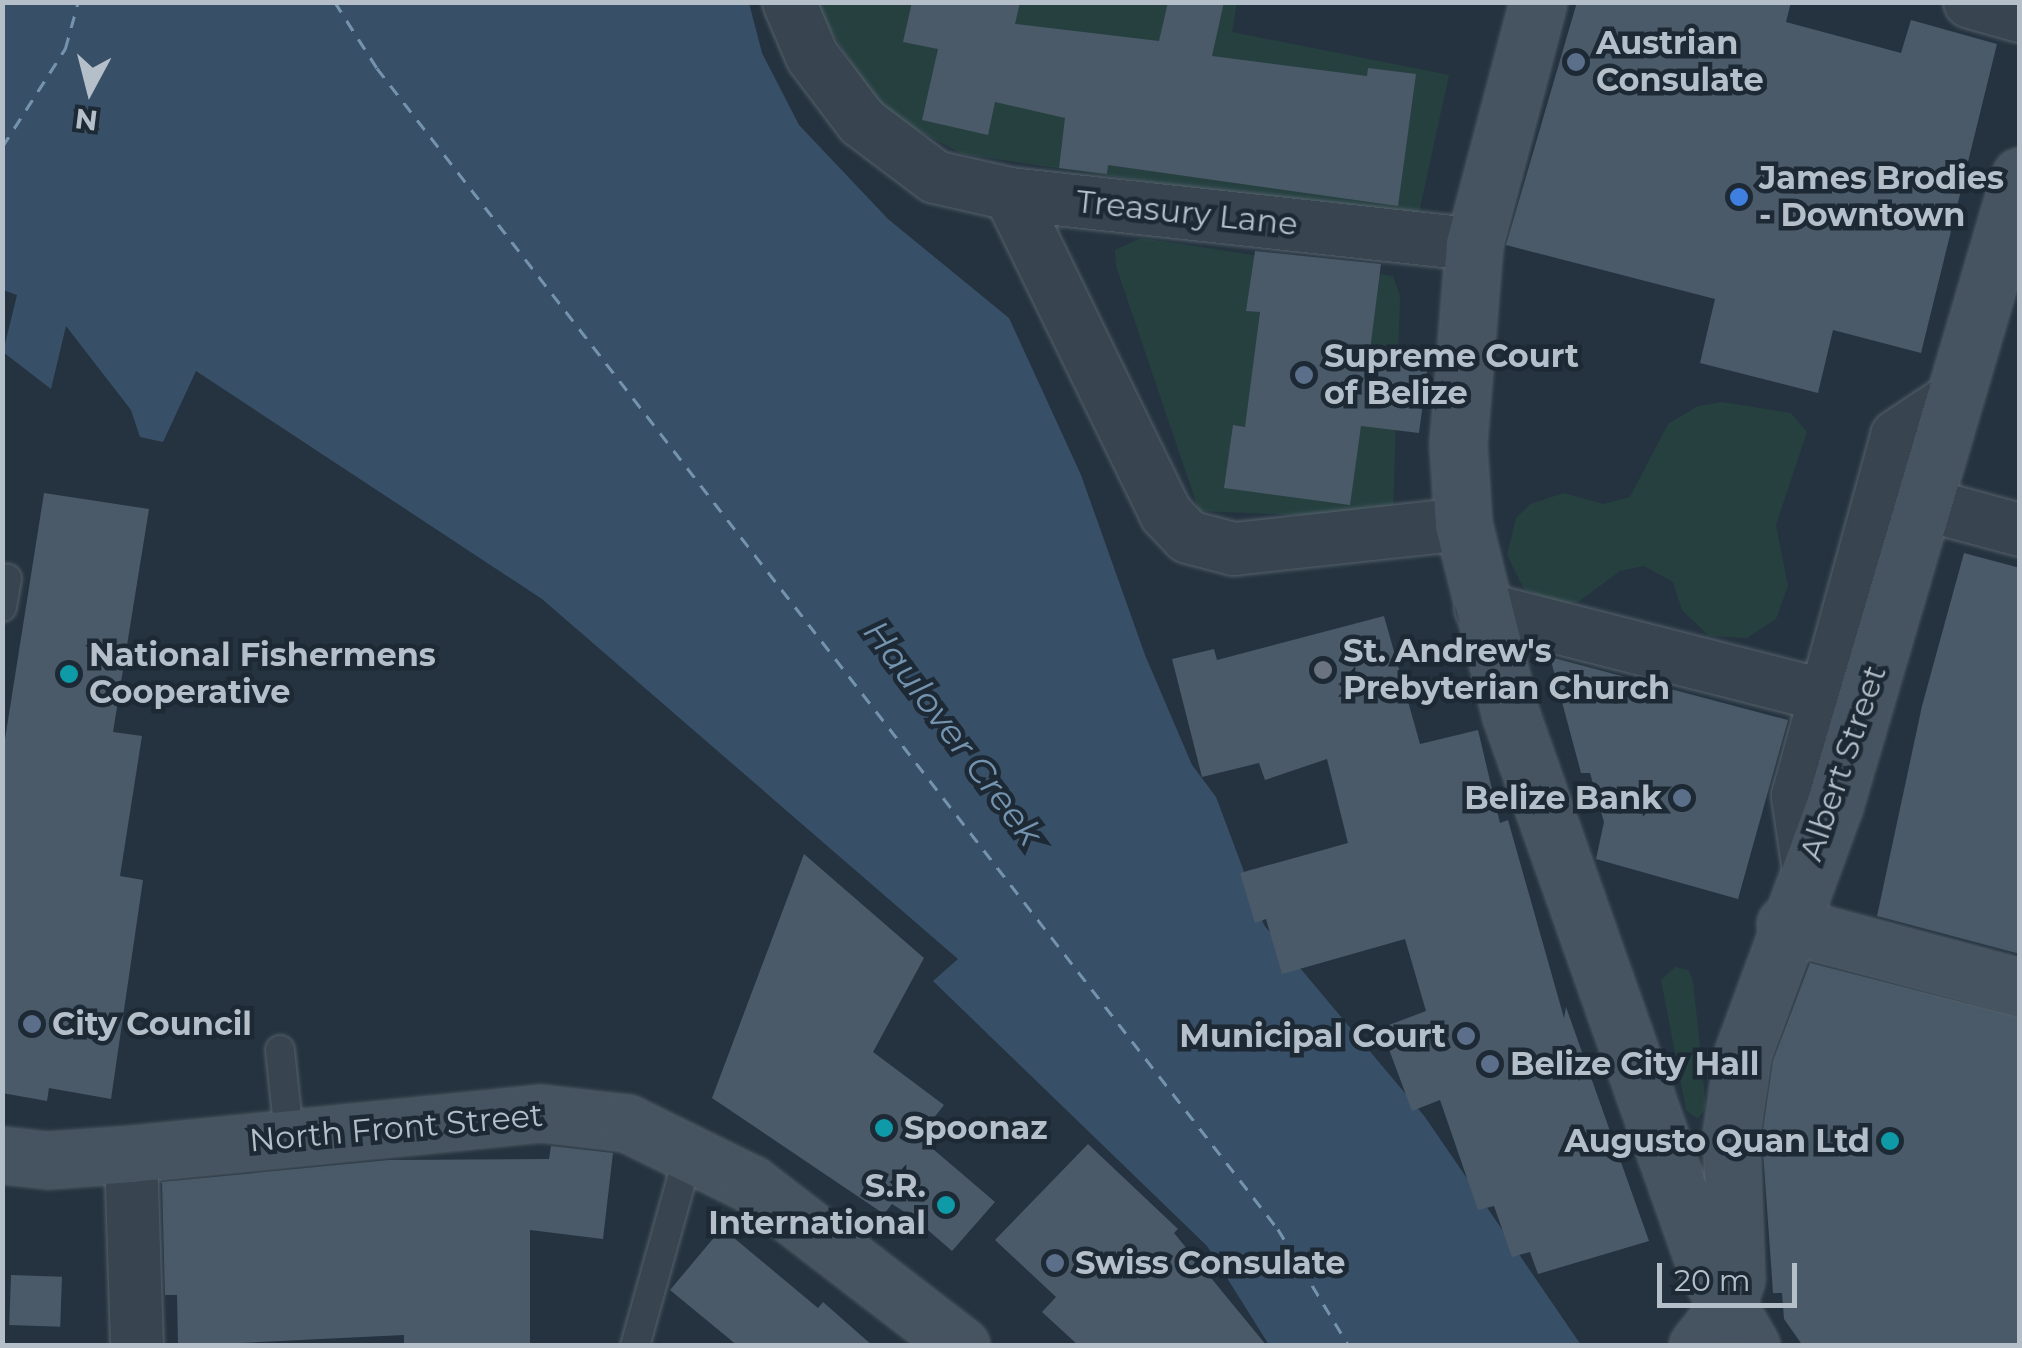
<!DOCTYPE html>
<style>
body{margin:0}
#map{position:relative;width:2022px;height:1348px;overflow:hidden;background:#24333f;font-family:Montserrat,sans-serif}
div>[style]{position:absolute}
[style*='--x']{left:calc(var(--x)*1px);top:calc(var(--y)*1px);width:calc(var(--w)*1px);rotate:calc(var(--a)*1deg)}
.green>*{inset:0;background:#264040}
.water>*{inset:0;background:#385067}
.ferry>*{height:2.5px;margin-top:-1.25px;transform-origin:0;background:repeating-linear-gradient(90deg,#7493ae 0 12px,transparent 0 22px)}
.building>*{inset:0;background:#4a5a68;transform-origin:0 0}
.roads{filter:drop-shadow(0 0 2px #56626d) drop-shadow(0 0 2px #56626d)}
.lane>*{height:28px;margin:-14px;padding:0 14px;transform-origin:14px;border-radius:14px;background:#38444f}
.street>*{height:52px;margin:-26px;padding:0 26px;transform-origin:26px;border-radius:26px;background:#38444f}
.secondary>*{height:55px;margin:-27.5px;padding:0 27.5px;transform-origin:27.5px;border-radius:27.5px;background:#465462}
.dots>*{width:28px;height:28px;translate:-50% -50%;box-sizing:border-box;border:5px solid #1d2934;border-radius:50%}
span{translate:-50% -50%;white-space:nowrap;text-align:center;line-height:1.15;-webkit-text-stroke:9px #1d2934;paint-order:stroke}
.poi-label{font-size:32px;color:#b4bfca;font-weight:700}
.left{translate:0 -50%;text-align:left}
.right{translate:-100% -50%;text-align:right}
.street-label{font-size:32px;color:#b4bfca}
.water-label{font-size:35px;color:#7493ae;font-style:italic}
.frame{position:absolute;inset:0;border:5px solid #b4bfca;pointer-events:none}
.north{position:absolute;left:40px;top:40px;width:100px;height:100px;-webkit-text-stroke:8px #1d2934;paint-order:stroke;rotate:187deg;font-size:28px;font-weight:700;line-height:40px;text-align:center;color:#b4bfca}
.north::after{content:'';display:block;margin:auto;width:35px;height:45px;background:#b4bfca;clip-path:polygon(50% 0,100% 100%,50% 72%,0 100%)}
.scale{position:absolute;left:1657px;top:1263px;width:140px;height:45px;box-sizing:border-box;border:5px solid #b4bfca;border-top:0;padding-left:12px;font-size:30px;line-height:35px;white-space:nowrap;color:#b4bfca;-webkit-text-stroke:8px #1d2934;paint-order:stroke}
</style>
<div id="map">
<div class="green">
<i style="clip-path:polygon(813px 3px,1237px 3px,1232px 32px,1449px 75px,1417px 222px,962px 154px,894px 117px,868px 89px)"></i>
<i style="clip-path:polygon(1141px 238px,1393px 276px,1400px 296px,1393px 512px,1373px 518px,1199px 511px,1116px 266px,1115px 250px)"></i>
<i style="clip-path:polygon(1722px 402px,1791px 413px,1807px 432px,1776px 525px,1788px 586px,1776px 619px,1747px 638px,1709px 636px,1682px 610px,1673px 582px,1644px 566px,1620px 571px,1578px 602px,1559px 604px,1524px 589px,1507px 555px,1516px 518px,1530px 504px,1564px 493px,1603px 504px,1630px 497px,1668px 424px,1698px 406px)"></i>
<i style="clip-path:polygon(1675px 967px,1688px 970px,1693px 980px,1706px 1107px,1698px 1119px,1686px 1110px,1661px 980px)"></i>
</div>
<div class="water">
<i style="clip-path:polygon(3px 3px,749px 3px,762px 53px,799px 125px,888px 219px,1009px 318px,1081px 475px,1145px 655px,1192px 765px,1216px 797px,1264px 925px,1425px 1117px,1581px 1345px,1269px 1345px,1207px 1246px,933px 981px,958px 959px,542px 599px,196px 371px,163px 442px,140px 437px,131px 410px,66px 326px,51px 389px,3px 352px,17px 295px,3px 290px)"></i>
</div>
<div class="ferry">
<i style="--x:335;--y:2;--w:78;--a:57.5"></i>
<i style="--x:377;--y:68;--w:1470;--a:52.19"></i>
<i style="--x:1278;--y:1229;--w:137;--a:58.7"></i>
<i style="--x:2;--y:147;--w:117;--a:-57.3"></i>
<i style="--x:65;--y:49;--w:49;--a:-74.5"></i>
</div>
<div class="building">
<i style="clip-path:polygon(912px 2px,1020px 2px,1015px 24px,1159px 41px,1168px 2px,1224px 2px,1212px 56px,1367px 76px,1368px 68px,1416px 74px,1398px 206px,1108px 165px,1107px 174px,1059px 168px,1065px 118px,995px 102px,988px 135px,922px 120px,938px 49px,903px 42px)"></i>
<i style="clip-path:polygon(1577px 2px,1791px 2px,1786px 22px,1901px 53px,1911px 20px,1997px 44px,1921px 353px,1833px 330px,1818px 393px,1700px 363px,1715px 299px,1506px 245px)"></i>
<i style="clip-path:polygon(1255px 251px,1381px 264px,1369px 358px,1428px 365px,1419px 433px,1361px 426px,1350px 505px,1224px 488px,1233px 425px,1245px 427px,1260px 312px,1246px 311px)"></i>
<i style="clip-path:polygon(44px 493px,149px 509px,113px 732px,142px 736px,120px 876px,143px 880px,111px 1099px,49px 1088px,47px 1101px,2px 1093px,2px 758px)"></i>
<i style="clip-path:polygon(1964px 553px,2020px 568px,2020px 954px,1877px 916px,1922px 706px)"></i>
<i style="clip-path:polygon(1384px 616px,1420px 744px,1478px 730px,1500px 823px,1508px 820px,1564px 1018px,1566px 1007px,1649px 1241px,1538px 1274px,1530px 1252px,1512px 1257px,1494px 1206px,1478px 1210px,1440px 1100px,1412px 1111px,1381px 1028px,1426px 1011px,1405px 939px,1282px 974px,1266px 919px,1255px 923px,1240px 873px,1348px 843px,1327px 759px,1265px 780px,1259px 763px,1202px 777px,1172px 659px,1214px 649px,1217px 660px)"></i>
<i style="clip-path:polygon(1550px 657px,1788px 720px,1738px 899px,1596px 859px,1604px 822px,1590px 773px,1581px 773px)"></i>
<i style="clip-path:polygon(804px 854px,924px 958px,873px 1052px,944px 1105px,919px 1137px,995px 1202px,952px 1251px,914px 1218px,892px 1204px,884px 1214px,712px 1098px)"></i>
<i style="clip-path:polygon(1810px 963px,2020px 1017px,2020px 1346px,1803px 1346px,1784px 1319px,1782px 1293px,1773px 1293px,1762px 1137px,1773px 1061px)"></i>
<i style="clip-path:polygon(1088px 1144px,1178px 1229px,1174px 1233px,1267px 1346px,1079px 1346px,1042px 1312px,1056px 1297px,995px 1240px)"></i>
<i style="clip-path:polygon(551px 1146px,613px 1153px,603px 1239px,530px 1230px,530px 1346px,404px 1346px,404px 1335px,178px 1346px,177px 1295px,165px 1295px,162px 1182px,389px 1160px,549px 1159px)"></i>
<i style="clip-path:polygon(722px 1228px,818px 1308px,823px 1302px,873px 1346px,738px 1346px,670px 1290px)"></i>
<i style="left:11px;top:1275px;width:51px;height:50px;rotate:2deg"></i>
</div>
<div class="roads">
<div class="lane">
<i style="--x:2;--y:607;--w:29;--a:-80"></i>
<i style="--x:280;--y:1050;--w:84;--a:83.9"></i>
<i style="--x:635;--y:1346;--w:201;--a:-74.4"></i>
</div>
<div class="street">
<i style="--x:789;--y:2;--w:59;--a:66.9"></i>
<i style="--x:812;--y:56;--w:83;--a:52.9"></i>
<i style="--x:862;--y:122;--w:91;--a:37"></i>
<i style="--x:935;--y:177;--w:77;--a:12.8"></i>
<i style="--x:1010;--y:194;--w:467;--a:6.2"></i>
<i style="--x:1970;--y:2;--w:52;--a:15.6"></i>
<i style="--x:1010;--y:194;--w:356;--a:64"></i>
<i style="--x:1166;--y:514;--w:32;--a:46"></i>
<i style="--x:1188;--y:537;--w:48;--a:14.6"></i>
<i style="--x:1234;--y:549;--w:230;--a:-6.2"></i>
<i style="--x:1924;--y:504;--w:99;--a:15.2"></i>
<i style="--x:1481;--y:608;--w:355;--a:14.3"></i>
<i style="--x:1808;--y:864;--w:69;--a:-98.4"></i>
<i style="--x:1798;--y:796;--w:373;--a:-74.6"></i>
<i style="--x:1897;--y:436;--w:69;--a:-33.7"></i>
<i style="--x:131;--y:1154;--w:192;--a:88.2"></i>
</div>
<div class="secondary">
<i style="--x:1538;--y:2;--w:250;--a:104.8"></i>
<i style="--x:1474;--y:244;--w:202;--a:94.6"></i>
<i style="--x:1458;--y:445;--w:79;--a:86.4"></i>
<i style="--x:1463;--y:524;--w:198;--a:76"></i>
<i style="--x:1511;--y:716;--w:588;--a:70.52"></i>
<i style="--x:1707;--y:1270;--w:88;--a:59.9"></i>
<i style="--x:1785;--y:924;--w:243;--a:15"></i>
<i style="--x:2;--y:1155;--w:46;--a:6.2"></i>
<i style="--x:48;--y:1160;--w:83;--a:-4.1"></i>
<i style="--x:131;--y:1154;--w:411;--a:-5.7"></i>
<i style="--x:540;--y:1113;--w:88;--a:6.6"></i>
<i style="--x:627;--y:1123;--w:138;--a:26.2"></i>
<i style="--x:751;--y:1184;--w:265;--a:37.6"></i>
<i style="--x:1697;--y:1346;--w:47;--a:-51.9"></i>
<i style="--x:1726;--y:1309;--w:32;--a:-72"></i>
<i style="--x:1736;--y:1279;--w:144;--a:-92"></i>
<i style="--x:1731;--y:1135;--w:83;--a:-81.7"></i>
<i style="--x:1743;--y:1053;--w:263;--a:-69.8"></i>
<i style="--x:1834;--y:806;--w:657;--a:-73.55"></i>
</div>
</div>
<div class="dots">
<i style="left:1576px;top:62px;background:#5c6f8a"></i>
<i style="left:1739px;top:197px;background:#3f7fe0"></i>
<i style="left:1304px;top:375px;background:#5c6f8a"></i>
<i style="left:1323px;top:670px;background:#6b7280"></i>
<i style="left:69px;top:674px;background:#0f9aa8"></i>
<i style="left:1682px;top:798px;background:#5c6f8a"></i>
<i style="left:32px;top:1024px;background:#5c6f8a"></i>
<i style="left:1466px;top:1036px;background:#5c6f8a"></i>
<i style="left:1490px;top:1064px;background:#5c6f8a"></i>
<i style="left:884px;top:1128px;background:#0f9aa8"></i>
<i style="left:1890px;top:1141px;background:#0f9aa8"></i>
<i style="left:946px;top:1205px;background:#0f9aa8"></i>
<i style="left:1055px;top:1263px;background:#5c6f8a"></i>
</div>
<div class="poi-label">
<span class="left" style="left:1596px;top:62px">Austrian<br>Consulate</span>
<span class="left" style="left:1759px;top:197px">James Brodies<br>- Downtown</span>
<span class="left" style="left:1324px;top:375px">Supreme Court<br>of Belize</span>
<span class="left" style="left:1343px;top:670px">St. Andrew's<br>Prebyterian Church</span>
<span class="left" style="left:89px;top:674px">National Fishermens<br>Cooperative</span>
<span class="right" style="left:1662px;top:798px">Belize Bank</span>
<span class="left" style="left:52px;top:1024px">City Council</span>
<span class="right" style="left:1446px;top:1036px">Municipal Court</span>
<span class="left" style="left:1510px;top:1064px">Belize City Hall</span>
<span class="left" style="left:904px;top:1128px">Spoonaz</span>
<span class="right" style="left:1870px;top:1141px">Augusto Quan Ltd</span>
<span class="right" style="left:926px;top:1205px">S.R.<br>International</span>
<span class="left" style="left:1075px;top:1263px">Swiss Consulate</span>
</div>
<div class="street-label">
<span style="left:1187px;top:213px;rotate:6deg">Treasury Lane</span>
<span style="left:1843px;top:763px;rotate:-71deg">Albert Street</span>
<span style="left:396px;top:1128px;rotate:-5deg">North Front Street</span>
</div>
<div class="water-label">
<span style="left:953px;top:733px;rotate:53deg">Haulover Creek</span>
</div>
<div class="frame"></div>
<div class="north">N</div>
<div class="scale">20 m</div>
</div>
